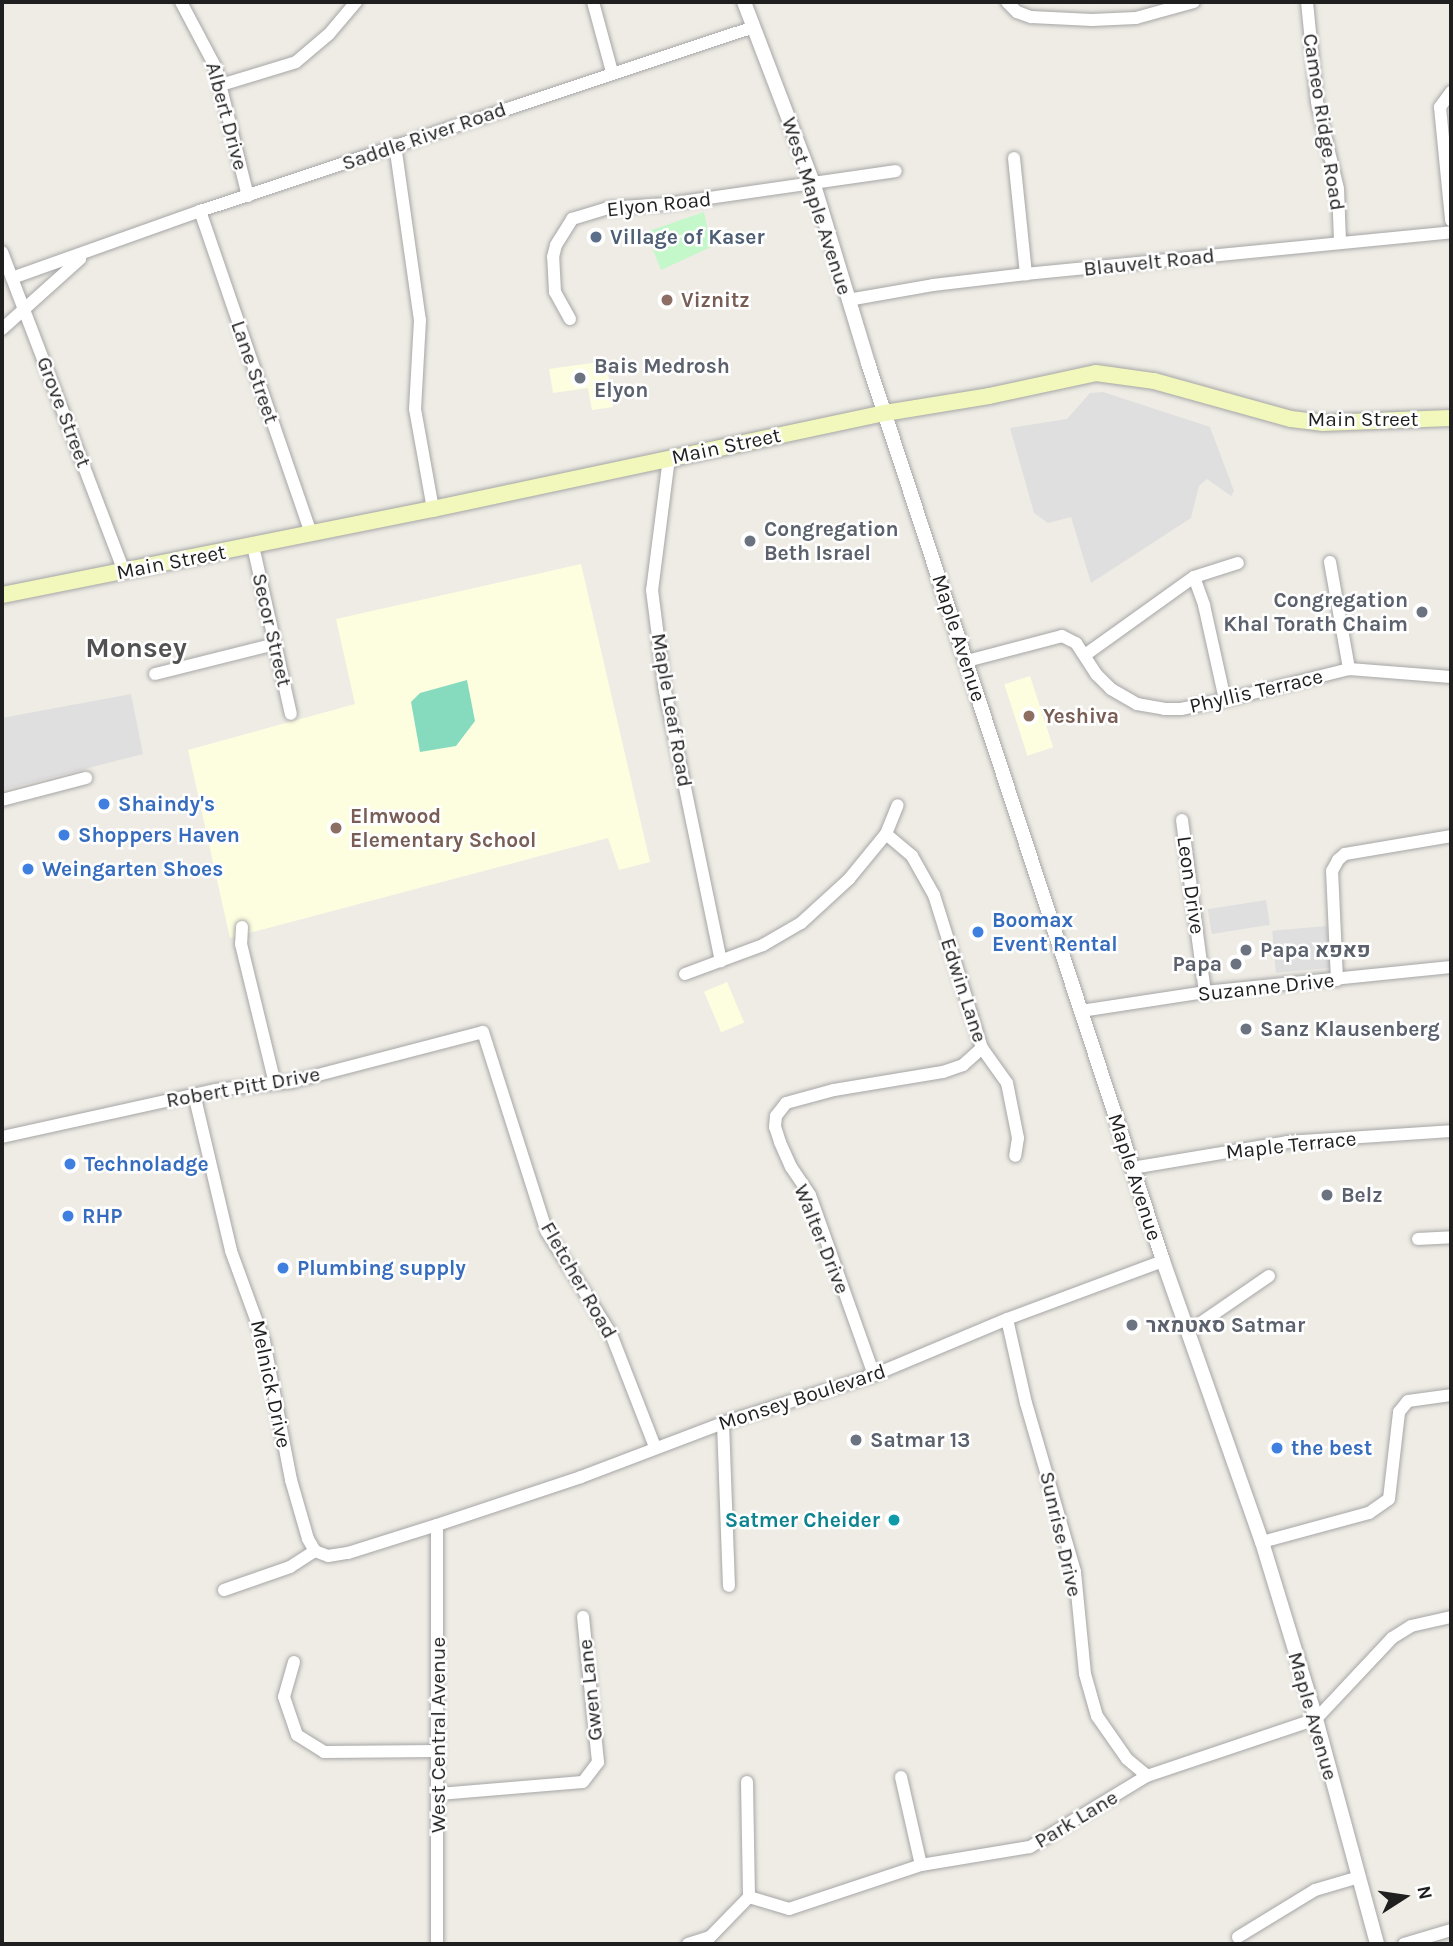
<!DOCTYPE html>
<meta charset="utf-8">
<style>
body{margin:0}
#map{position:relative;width:1453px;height:1946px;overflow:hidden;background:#efece5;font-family:Karla,Heebo,sans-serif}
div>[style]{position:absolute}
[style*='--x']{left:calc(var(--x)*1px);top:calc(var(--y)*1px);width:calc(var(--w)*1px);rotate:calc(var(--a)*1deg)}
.education>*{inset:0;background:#fdfedf;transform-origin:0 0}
.park>*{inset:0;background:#c4f7ca}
.pitch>*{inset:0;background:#86dbbe}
.parking>*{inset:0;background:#dfdfdf;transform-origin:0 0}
.roads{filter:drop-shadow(0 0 2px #a6a6a6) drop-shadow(0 0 2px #a6a6a6)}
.minor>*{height:12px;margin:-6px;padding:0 6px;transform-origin:6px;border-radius:6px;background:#fff}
.tertiary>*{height:14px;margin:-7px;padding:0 7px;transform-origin:7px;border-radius:7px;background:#fff}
.secondary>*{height:16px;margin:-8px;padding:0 8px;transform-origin:8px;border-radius:8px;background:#f2f7bb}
.dots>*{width:19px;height:19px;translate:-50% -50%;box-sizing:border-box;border:4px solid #fff;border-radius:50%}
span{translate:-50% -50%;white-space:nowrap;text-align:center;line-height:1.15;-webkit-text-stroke:5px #fff;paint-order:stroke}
.street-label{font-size:21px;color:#1f1f1f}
.service-label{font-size:21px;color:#4e5e75;font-weight:700}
.left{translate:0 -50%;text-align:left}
.education-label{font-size:21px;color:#785e54;font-weight:700}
.worship-label{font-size:21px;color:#5b616d;font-weight:700}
.right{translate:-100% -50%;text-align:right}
.shop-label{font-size:21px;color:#366cbe;font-weight:700}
.culture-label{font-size:21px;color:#0d838f;font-weight:700}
.district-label{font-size:28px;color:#525252;font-weight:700}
.frame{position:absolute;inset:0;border:4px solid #1f1f1f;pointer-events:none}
.north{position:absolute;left:1369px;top:1862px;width:70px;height:70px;-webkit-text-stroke:5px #fff;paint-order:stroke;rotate:78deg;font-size:19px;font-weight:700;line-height:28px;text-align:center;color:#1f1f1f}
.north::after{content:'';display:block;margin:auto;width:24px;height:32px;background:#1f1f1f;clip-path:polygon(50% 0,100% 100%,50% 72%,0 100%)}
</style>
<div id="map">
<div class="education">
<i style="clip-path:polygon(606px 361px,613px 407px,592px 410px,588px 388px,553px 393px,549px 369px)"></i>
<i style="clip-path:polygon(581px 564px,650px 862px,619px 870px,608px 838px,230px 938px,188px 750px,355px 704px,336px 619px)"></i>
<i style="left:1030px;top:676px;width:75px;height:27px;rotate:72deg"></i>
<i style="left:727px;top:982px;width:44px;height:25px;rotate:67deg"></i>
</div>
<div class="park">
<i style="clip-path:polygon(704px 212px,711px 247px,661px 270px,646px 232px)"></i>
</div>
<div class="pitch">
<i style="clip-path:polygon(467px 680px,475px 721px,456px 746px,420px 752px,411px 702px,420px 693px)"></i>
</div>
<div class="parking">
<i style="clip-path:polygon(1103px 392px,1210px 427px,1234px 491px,1231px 496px,1207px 479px,1199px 486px,1191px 518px,1091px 583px,1071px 517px,1048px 523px,1034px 513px,1010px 428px,1067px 419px,1090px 393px)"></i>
<i style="clip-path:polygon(131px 694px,143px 754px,2px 790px,2px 718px)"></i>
<i style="left:1266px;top:900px;width:25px;height:59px;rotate:81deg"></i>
<i style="left:1327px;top:926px;width:42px;height:55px;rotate:85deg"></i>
</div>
<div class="roads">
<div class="minor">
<i style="--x:181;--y:2;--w:75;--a:62.1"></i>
<i style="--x:216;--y:68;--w:132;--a:76"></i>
<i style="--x:593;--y:2;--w:73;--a:74.8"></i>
<i style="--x:1007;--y:2;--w:14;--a:45"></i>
<i style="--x:1017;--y:12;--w:15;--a:20"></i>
<i style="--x:1031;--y:17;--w:61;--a:2.8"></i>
<i style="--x:1092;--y:20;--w:44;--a:-2.6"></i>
<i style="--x:1136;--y:18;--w:60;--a:-15.4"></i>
<i style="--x:1307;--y:2;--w:100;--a:84.3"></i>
<i style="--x:1317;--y:102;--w:89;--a:76.4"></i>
<i style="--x:1338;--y:189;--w:53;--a:87.8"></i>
<i style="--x:221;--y:85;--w:78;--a:-17"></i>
<i style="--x:296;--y:62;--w:43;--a:-40.3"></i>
<i style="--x:329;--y:34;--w:42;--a:-49.8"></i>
<i style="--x:1451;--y:92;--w:19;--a:126"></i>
<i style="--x:1440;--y:107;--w:114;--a:84.4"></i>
<i style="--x:395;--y:145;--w:177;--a:81.9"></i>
<i style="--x:420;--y:320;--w:89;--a:93.2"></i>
<i style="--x:415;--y:409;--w:102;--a:79.8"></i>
<i style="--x:1014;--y:158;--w:117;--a:84.1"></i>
<i style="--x:200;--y:211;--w:342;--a:71"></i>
<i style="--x:2;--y:252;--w:342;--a:69.1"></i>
<i style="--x:12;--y:278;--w:200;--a:-19.6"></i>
<i style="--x:200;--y:211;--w:584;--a:-18.37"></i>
<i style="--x:848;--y:300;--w:86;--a:-10"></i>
<i style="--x:933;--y:285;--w:94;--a:-6.7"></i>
<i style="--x:1026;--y:274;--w:427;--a:-5.6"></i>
<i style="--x:570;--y:319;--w:31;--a:-119"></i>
<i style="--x:555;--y:292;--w:35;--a:-93"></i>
<i style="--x:553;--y:257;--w:12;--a:-76"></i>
<i style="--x:556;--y:245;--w:31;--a:-58"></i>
<i style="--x:572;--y:219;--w:37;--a:-17"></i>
<i style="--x:607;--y:208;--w:60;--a:-3.8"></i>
<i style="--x:667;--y:204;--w:231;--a:-8.2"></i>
<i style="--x:2;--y:329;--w:105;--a:-41.9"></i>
<i style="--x:669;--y:458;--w:133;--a:97.3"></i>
<i style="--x:652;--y:590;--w:102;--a:82.7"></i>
<i style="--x:665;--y:691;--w:276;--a:78.3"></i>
<i style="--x:253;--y:546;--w:172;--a:77.3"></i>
<i style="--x:1330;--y:562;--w:109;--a:79.9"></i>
<i style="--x:1194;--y:577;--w:30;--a:70"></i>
<i style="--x:1204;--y:605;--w:97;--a:77.5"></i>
<i style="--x:1085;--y:655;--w:134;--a:-35.6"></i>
<i style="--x:1194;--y:577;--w:46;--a:-17.7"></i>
<i style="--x:967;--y:661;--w:98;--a:-14.7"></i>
<i style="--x:1062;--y:636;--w:16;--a:27"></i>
<i style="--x:1076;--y:643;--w:37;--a:57"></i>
<i style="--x:1096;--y:674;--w:21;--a:45"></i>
<i style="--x:1111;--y:689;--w:30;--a:30"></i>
<i style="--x:1137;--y:704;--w:27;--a:10"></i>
<i style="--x:1164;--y:709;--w:17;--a:0"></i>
<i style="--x:1181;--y:709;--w:45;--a:-11.6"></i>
<i style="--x:1225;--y:700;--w:128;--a:-14"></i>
<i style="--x:1349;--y:669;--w:102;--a:4.5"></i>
<i style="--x:155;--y:674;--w:124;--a:-14"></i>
<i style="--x:2;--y:800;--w:87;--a:-14.7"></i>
<i style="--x:1182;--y:820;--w:174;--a:82.4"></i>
<i style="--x:886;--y:834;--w:34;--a:40"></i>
<i style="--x:912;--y:856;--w:45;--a:60.6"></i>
<i style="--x:934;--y:895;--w:160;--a:72.6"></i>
<i style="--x:982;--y:1048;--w:43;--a:54.5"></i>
<i style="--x:1007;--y:1083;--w:56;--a:78.7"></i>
<i style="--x:1018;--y:1138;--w:18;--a:99"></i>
<i style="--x:242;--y:927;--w:17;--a:93"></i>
<i style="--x:241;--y:944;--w:144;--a:76.3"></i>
<i style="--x:685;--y:974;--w:83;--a:-20.4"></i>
<i style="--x:763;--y:945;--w:44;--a:-30.1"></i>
<i style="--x:801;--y:923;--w:65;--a:-42.5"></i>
<i style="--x:849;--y:879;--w:58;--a:-50.6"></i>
<i style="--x:886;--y:834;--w:31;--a:-68"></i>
<i style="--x:1337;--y:980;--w:109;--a:-92.6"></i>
<i style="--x:1332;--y:871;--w:13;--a:-61"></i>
<i style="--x:1338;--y:860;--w:9;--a:-41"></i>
<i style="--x:1345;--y:854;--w:108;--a:-9.6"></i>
<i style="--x:1081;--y:1011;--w:125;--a:-8.7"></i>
<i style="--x:1205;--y:992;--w:247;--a:-5.8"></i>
<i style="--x:194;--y:1094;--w:161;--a:76.7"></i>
<i style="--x:231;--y:1251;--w:96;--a:69.9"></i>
<i style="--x:264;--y:1341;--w:142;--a:79"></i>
<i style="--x:291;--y:1480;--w:61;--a:73.9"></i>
<i style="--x:308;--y:1539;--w:14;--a:60"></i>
<i style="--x:315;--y:1551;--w:14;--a:21"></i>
<i style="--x:328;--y:1556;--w:20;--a:-9"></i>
<i style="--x:348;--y:1553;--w:93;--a:-17.5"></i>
<i style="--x:437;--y:1525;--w:152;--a:-18.4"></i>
<i style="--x:581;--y:1477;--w:152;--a:-20.8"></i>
<i style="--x:723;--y:1423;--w:158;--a:-17.6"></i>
<i style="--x:874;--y:1375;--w:144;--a:-22.8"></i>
<i style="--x:1007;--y:1319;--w:166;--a:-20.4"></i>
<i style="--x:2;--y:1137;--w:218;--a:-12.4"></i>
<i style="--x:215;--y:1090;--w:76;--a:-6"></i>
<i style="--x:291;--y:1082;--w:198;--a:-14.6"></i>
<i style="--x:483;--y:1032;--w:210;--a:72.3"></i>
<i style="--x:547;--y:1232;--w:120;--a:57.9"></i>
<i style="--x:611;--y:1334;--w:121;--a:68.7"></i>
<i style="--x:1132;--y:1168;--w:157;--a:-9.5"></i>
<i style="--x:1287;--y:1142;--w:164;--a:-3.8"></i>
<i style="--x:1418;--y:1239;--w:33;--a:-3"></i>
<i style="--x:1007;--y:1319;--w:86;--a:77.3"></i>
<i style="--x:1026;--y:1403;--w:176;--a:73.8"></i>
<i style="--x:1075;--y:1572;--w:102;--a:84.4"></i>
<i style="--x:1085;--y:1674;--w:44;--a:74.1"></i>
<i style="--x:1097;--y:1716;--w:52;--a:55.1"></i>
<i style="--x:1127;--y:1759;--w:26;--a:40"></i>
<i style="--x:1189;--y:1331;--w:97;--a:-34.5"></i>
<i style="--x:874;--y:1375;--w:191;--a:-109.6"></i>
<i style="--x:810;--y:1195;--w:34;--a:-124"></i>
<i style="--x:791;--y:1167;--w:27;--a:-114"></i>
<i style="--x:780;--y:1142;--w:16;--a:-108"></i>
<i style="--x:775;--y:1127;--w:11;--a:-85"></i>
<i style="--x:776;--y:1116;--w:16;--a:-52"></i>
<i style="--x:786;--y:1103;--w:50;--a:-15.2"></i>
<i style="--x:834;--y:1090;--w:110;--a:-9.4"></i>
<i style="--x:943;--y:1072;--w:21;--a:-19"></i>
<i style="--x:963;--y:1065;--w:25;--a:-42"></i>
<i style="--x:723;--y:1423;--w:163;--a:87.9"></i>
<i style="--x:1262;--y:1542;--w:111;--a:-15.2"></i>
<i style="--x:1369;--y:1513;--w:24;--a:-35"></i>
<i style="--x:1389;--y:1499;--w:88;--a:-83.4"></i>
<i style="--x:1399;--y:1412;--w:14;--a:-51"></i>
<i style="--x:1408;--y:1401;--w:43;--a:-7.9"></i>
<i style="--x:224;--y:1590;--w:70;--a:-19.2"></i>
<i style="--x:290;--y:1567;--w:30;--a:-33"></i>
<i style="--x:294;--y:1662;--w:36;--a:106"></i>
<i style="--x:284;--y:1697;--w:40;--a:71.1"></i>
<i style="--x:297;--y:1735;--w:32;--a:32"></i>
<i style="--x:324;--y:1752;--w:114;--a:-0.5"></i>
<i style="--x:901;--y:1777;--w:90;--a:77.2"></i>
<i style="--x:439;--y:1794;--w:144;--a:-4.8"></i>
<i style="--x:583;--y:1782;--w:25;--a:-53"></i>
<i style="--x:598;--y:1762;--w:146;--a:-95.9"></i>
<i style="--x:749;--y:1897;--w:42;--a:16.7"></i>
<i style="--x:789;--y:1909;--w:139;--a:-18.4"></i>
<i style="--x:921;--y:1865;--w:110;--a:-9.4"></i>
<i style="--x:1030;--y:1847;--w:137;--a:-31.3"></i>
<i style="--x:1147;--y:1776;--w:178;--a:-18.6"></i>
<i style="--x:1316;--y:1719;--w:111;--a:-46.8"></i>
<i style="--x:1392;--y:1638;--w:22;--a:-32"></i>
<i style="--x:1411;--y:1626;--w:41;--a:-12.7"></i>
<i style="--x:1238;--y:1937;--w:90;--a:-31.4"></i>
<i style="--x:1315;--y:1890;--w:46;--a:-16.5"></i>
<i style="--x:437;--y:1944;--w:419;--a:-90"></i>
<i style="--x:688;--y:1944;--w:23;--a:-18"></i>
<i style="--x:710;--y:1937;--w:56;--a:-45.7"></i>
<i style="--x:749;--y:1897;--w:115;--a:-91"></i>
<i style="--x:1404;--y:1944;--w:49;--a:-16.6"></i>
</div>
<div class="tertiary">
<i style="--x:744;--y:2;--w:196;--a:69.1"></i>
<i style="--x:814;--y:185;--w:186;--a:73.1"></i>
<i style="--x:868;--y:363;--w:945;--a:71.81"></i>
<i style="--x:1163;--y:1261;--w:298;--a:70.6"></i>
<i style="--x:1262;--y:1542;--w:185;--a:73"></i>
<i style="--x:1316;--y:1719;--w:233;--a:74.8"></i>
</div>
<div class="secondary">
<i style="--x:2;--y:595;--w:439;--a:-11.3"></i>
<i style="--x:433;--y:509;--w:462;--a:-12"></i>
<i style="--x:885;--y:413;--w:105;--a:-9.3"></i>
<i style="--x:989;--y:396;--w:109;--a:-12.1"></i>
<i style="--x:1096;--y:373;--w:59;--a:7.9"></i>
<i style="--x:1154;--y:381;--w:142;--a:15.5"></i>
<i style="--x:1291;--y:419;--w:31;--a:7"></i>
<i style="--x:1322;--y:423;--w:129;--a:-2.2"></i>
</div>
</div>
<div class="dots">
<i style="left:596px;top:237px;background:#5c6f8a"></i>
<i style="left:667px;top:300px;background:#8d6e63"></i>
<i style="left:580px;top:378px;background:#6b7280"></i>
<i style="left:750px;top:541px;background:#6b7280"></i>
<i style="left:1422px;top:612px;background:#6b7280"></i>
<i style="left:1029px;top:716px;background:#8d6e63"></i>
<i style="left:104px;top:804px;background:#3f7fe0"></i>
<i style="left:336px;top:828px;background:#8d6e63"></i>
<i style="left:64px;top:835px;background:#3f7fe0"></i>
<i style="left:28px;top:869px;background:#3f7fe0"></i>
<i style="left:978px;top:932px;background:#3f7fe0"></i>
<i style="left:1246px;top:950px;background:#6b7280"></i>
<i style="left:1236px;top:964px;background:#6b7280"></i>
<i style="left:1246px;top:1029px;background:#6b7280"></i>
<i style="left:70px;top:1164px;background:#3f7fe0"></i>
<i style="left:1327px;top:1195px;background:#6b7280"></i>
<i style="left:68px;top:1216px;background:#3f7fe0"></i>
<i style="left:283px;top:1268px;background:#3f7fe0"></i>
<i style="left:1132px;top:1325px;background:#6b7280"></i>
<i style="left:856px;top:1440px;background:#6b7280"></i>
<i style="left:1277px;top:1448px;background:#3f7fe0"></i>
<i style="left:894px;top:1520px;background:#0f9aa8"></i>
</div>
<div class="street-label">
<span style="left:227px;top:116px;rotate:75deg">Albert Drive</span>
<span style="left:1324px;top:122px;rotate:81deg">Cameo Ridge Road</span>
<span style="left:424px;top:136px;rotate:-19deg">Saddle River Road</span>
<span style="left:659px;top:204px;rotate:-6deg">Elyon Road</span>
<span style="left:817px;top:206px;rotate:72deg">West Maple Avenue</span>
<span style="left:1149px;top:262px;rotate:-6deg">Blauvelt Road</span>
<span style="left:255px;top:372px;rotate:71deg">Lane Street</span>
<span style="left:64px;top:412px;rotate:69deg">Grove Street</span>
<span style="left:1363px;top:419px">Main Street</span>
<span style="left:726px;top:446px;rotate:-12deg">Main Street</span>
<span style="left:171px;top:562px;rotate:-11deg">Main Street</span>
<span style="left:272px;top:630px;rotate:77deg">Secor Street</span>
<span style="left:959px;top:638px;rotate:72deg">Maple Avenue</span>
<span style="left:1256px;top:691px;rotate:-13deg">Phyllis Terrace</span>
<span style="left:672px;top:710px;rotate:80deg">Maple Leaf Road</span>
<span style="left:1191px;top:885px;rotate:82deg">Leon Drive</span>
<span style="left:1266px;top:987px;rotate:-6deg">Suzanne Drive</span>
<span style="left:964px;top:990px;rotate:72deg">Edwin Lane</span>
<span style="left:243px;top:1087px;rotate:-10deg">Robert Pitt Drive</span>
<span style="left:1291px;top:1145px;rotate:-6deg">Maple Terrace</span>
<span style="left:1135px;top:1177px;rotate:72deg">Maple Avenue</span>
<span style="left:822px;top:1239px;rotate:68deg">Walter Drive</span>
<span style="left:579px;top:1280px;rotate:60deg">Fletcher Road</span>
<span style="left:271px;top:1384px;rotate:78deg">Melnick Drive</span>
<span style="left:802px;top:1397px;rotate:-18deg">Monsey Boulevard</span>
<span style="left:1061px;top:1534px;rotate:77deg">Sunrise Drive</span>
<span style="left:590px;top:1690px;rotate:-96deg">Gwen Lane</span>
<span style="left:1313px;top:1716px;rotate:74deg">Maple Avenue</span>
<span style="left:438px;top:1735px;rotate:-90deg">West Central Avenue</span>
<span style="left:1076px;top:1819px;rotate:-31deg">Park Lane</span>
</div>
<div class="service-label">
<span class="left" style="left:610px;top:237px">Village of Kaser</span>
</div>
<div class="education-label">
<span class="left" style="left:681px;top:300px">Viznitz</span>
<span class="left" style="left:1043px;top:716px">Yeshiva</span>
<span class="left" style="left:350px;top:828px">Elmwood<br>Elementary School</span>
</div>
<div class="worship-label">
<span class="left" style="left:594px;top:378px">Bais Medrosh<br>Elyon</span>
<span class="left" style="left:764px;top:541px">Congregation<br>Beth Israel</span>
<span class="right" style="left:1408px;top:612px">Congregation<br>Khal Torath Chaim</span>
<span class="left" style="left:1260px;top:950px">Papa פאפא</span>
<span class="right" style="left:1222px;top:964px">Papa</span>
<span class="left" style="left:1260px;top:1029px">Sanz Klausenberg</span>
<span class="left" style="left:1341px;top:1195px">Belz</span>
<span class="left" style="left:1146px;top:1325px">סאטמאר Satmar</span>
<span class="left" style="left:870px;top:1440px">Satmar 13</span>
</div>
<div class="shop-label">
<span class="left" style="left:118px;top:804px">Shaindy's</span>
<span class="left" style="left:78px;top:835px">Shoppers Haven</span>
<span class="left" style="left:42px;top:869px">Weingarten Shoes</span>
<span class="left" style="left:992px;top:932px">Boomax<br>Event Rental</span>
<span class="left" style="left:84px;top:1164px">Technoladge</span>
<span class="left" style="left:82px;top:1216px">RHP</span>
<span class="left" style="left:297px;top:1268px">Plumbing supply</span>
<span class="left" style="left:1291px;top:1448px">the best</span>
</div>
<div class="culture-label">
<span class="right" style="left:880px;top:1520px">Satmer Cheider</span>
</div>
<div class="district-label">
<span style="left:136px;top:648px">Monsey</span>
</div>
<div class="frame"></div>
<div class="north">N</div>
</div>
